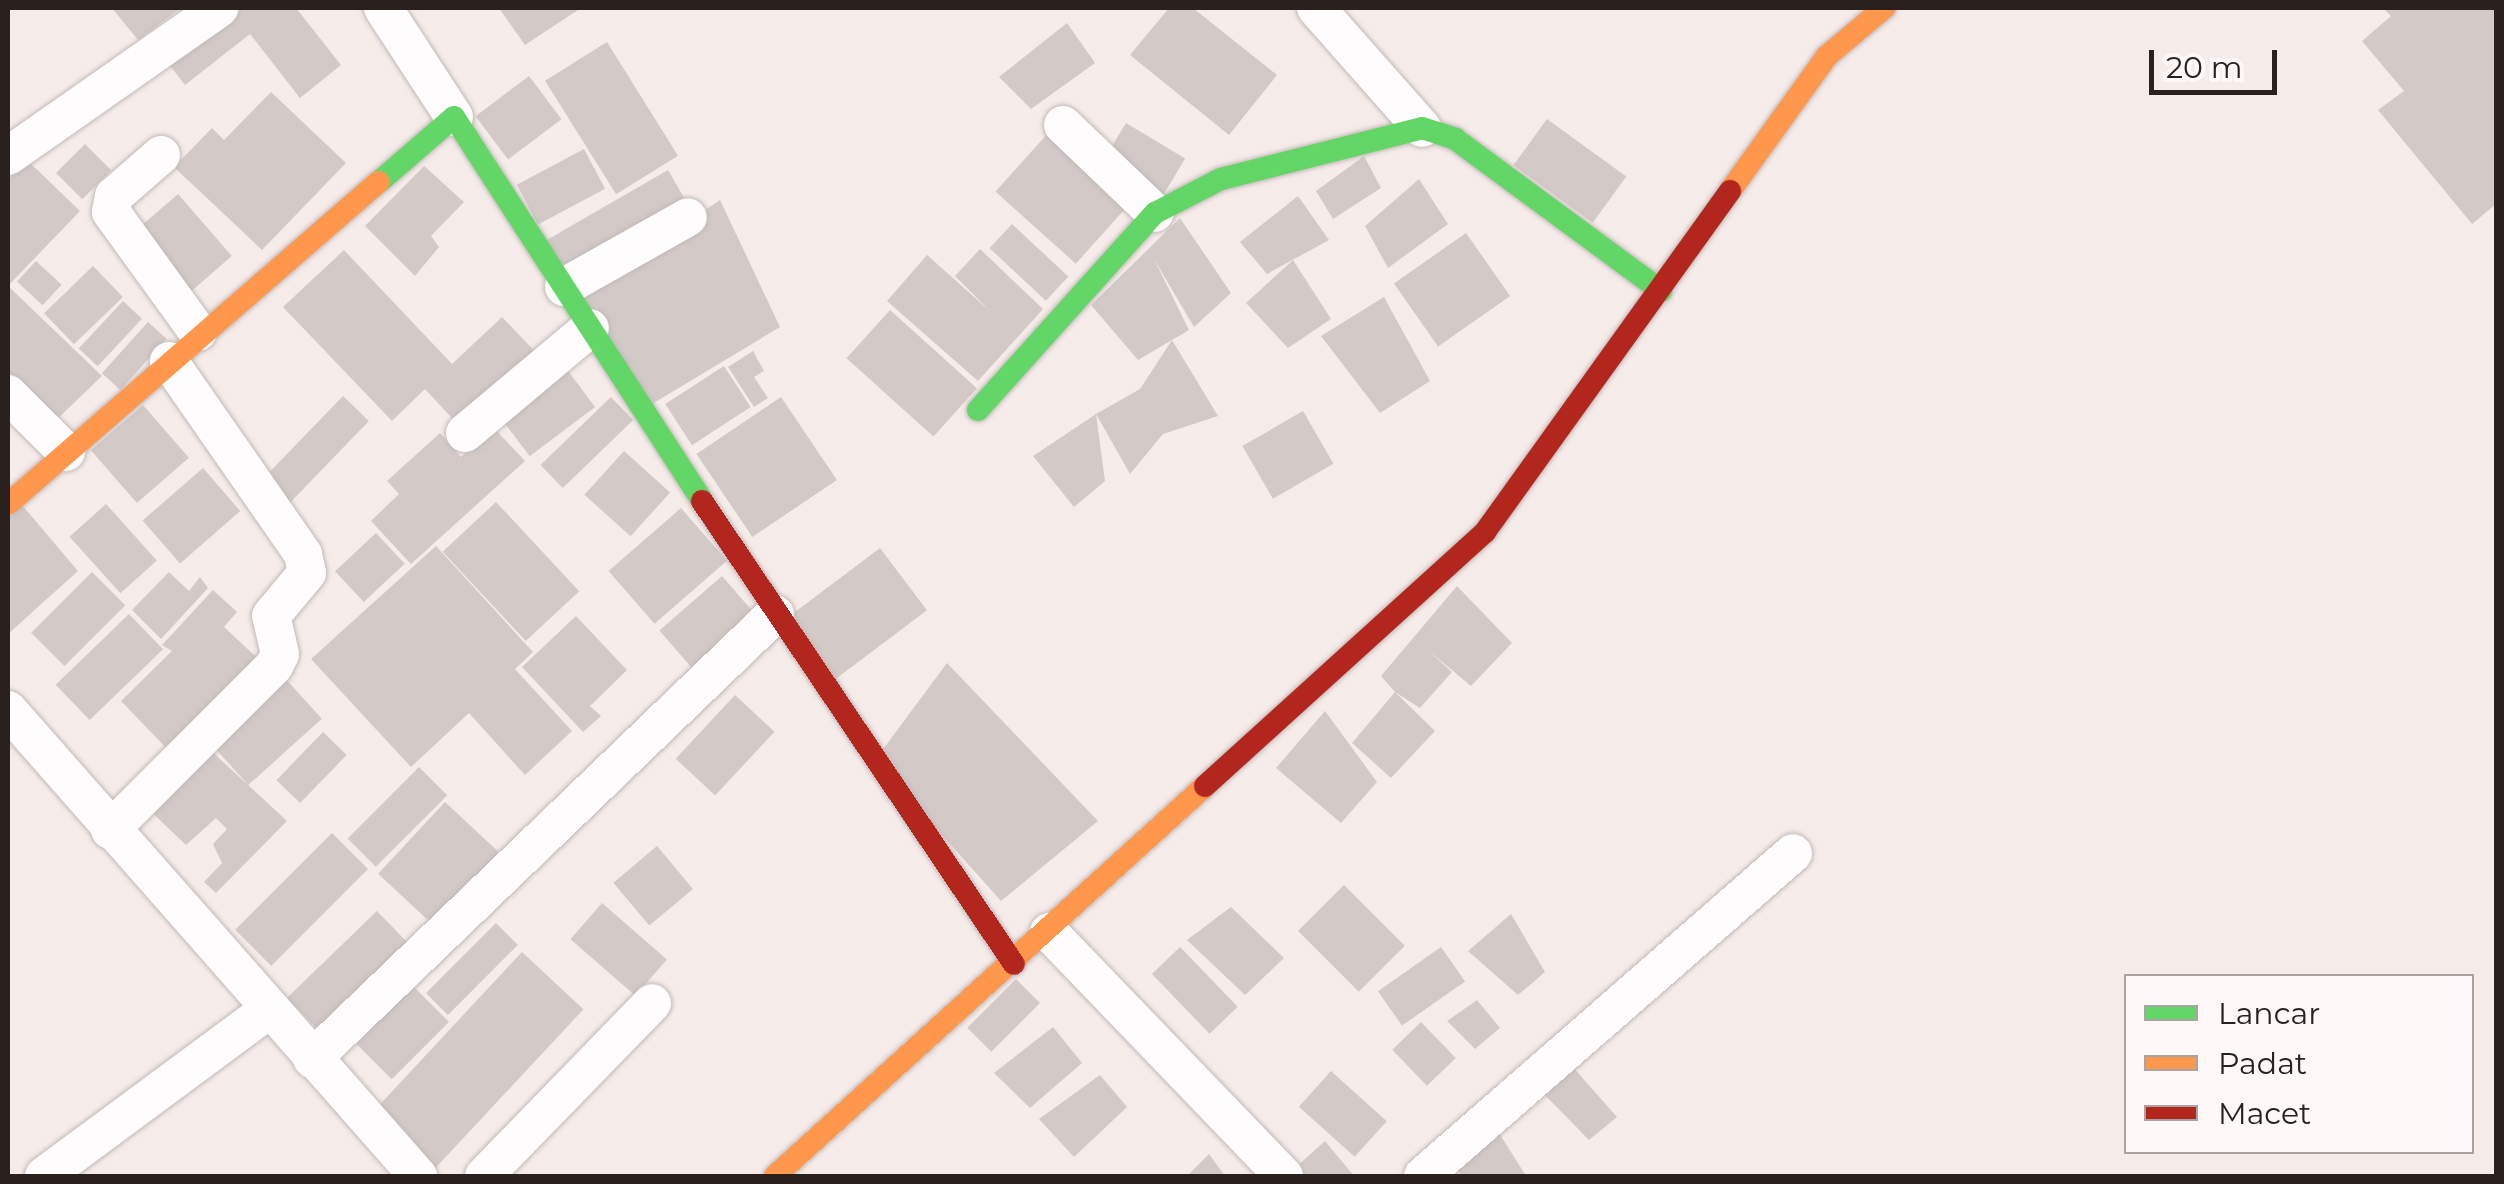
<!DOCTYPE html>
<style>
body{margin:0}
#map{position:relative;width:2504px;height:1184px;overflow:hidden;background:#f6ecea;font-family:Montserrat,sans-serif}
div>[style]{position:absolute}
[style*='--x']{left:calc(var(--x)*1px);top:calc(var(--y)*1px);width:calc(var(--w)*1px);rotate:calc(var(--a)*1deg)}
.building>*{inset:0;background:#d3cac8;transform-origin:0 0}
.roads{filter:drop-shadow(0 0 2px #c1b9b7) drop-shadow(0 0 2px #c1b9b7)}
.street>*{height:38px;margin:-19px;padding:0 19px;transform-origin:19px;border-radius:19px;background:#fefcfc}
.fast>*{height:22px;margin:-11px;padding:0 11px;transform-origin:11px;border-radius:11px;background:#63d668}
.slow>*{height:22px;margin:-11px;padding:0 11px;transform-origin:11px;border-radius:11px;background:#ff974d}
.jam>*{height:22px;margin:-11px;padding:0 11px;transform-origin:11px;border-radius:11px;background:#b3261e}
span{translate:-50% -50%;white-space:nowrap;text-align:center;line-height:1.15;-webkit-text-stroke:8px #fef9f8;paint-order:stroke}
.frame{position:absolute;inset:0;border:10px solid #2a211f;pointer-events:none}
.legend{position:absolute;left:2124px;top:974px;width:350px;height:180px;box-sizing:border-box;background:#fef9f8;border:2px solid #a9a3a1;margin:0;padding:12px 18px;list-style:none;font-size:30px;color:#2a211f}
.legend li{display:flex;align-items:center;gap:20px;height:50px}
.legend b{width:50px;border:2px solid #a9a3a1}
.scale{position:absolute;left:2149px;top:50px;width:128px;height:45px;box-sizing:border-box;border:5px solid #2a211f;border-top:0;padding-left:12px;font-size:30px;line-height:35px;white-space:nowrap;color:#2a211f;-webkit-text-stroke:8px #fef9f8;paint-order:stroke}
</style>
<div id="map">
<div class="building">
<i style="clip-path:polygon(112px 8px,181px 8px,138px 40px)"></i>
<i style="clip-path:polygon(229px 8px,296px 8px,341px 65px,300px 98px,250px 34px,185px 85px,164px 58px)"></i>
<i style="clip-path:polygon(499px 8px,581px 8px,525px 45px)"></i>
<i style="clip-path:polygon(1169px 8px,1193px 8px,1277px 75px,1229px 135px,1130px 55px)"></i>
<i style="clip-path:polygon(2383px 8px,2496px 8px,2496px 204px,2472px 224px,2378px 110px,2404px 91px,2362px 41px,2391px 16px)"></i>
<i style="clip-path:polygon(1067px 23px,1095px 63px,1031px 109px,999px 77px)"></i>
<i style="left:607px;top:42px;width:134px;height:73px;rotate:58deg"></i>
<i style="left:529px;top:76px;width:54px;height:67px;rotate:53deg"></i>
<i style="clip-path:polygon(271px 92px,346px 163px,262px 250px,174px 167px,212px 128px,224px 140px)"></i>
<i style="left:1547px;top:119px;width:98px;height:57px;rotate:36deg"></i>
<i style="left:1126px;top:123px;width:69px;height:43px;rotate:31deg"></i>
<i style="left:1049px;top:132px;width:108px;height:80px;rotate:42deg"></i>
<i style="left:85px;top:144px;width:37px;height:41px;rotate:45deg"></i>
<i style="left:584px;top:149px;width:45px;height:76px;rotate:62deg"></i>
<i style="clip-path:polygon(1364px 156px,1381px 188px,1333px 219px,1316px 191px)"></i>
<i style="clip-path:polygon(27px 160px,80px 211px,8px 286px,8px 180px)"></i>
<i style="clip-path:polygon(424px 166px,464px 202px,431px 236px,439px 247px,415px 276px,365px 226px)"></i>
<i style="left:668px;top:170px;width:42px;height:141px;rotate:60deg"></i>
<i style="clip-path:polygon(1419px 179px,1448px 224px,1388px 268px,1365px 226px)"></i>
<i style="left:178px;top:194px;width:82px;height:63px;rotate:49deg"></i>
<i style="clip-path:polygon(1298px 196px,1329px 240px,1267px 274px,1240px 242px)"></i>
<i style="clip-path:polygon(720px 200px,780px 327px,652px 404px,578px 295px)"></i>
<i style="clip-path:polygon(1180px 218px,1231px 293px,1194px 327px,1154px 259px,1189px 330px,1138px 360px,1091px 305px)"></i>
<i style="left:1012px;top:224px;width:77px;height:33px;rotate:43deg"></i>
<i style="left:1466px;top:233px;width:77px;height:88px;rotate:55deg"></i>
<i style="clip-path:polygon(980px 249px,1043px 309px,978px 381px,887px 301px,927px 255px,990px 311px,955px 276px)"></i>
<i style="clip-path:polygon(344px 250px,452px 364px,502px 317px,540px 357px,463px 430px,425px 389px,392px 421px,283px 307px)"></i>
<i style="clip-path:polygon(1293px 260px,1331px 319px,1288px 348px,1246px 303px)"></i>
<i style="left:36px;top:261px;width:35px;height:28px;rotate:43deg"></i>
<i style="left:93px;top:266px;width:43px;height:68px;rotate:46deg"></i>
<i style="clip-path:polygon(8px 286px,102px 376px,51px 425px,8px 382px)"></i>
<i style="clip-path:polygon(1384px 297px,1430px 381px,1380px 413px,1321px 336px)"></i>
<i style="left:123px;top:301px;width:26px;height:65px;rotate:43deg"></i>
<i style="left:890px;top:310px;width:117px;height:65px;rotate:42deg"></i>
<i style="left:148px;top:322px;width:25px;height:69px;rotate:42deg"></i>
<i style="clip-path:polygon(1172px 340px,1218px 416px,1163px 434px,1130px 474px,1096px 414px,1140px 389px)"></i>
<i style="clip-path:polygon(753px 351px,764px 371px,754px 377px,768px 398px,754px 407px,728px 367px)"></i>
<i style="left:562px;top:363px;width:55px;height:82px;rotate:53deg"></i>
<i style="left:724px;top:366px;width:49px;height:70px;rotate:57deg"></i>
<i style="left:343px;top:396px;width:36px;height:115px;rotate:44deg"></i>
<i style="left:611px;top:397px;width:32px;height:98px;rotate:46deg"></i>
<i style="left:781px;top:397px;width:100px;height:102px;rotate:56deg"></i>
<i style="left:143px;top:405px;width:70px;height:69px;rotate:49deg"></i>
<i style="left:1303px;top:411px;width:61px;height:70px;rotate:60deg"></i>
<i style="clip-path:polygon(1096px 414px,1105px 481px,1074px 507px,1033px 456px)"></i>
<i style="clip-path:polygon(493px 427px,525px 461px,411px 564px,371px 521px,399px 494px,387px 481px,440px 433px,461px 457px)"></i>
<i style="left:624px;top:451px;width:62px;height:59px;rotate:42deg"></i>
<i style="left:203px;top:468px;width:57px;height:80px;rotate:49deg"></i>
<i style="left:496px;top:502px;width:122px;height:73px;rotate:47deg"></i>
<i style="left:106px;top:504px;width:76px;height:49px;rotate:48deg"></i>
<i style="clip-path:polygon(22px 505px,78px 571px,8px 634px,8px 519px)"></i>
<i style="left:681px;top:508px;width:70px;height:96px;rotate:49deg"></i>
<i style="left:376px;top:533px;width:42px;height:56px;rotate:47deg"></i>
<i style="clip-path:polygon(436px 546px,533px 652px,515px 669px,572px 731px,525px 775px,469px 713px,411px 767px,311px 659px)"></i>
<i style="left:880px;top:548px;width:78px;height:116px;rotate:53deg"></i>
<i style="left:92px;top:572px;width:47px;height:86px;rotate:45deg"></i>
<i style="clip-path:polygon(169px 572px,189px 591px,200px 577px,208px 588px,161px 639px,132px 610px)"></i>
<i style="left:722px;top:576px;width:52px;height:83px;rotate:49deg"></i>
<i style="clip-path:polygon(1457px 586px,1512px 643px,1471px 686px,1428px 650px,1452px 672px,1420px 708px,1395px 692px,1435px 731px,1391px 778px,1352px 743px,1395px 692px,1381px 676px)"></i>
<i style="clip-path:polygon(213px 590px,237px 612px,224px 627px,266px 666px,171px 753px,121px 701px,172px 651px,162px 645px)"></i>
<i style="left:129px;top:614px;width:49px;height:102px;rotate:46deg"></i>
<i style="clip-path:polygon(576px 616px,627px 670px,590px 706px,601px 716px,583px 732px,522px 667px)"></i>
<i style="clip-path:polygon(947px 663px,1098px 821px,1001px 901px,875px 760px)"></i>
<i style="left:285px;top:678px;width:55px;height:99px;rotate:48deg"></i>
<i style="left:735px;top:695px;width:54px;height:87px;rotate:43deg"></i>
<i style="clip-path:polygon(1325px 711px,1377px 782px,1341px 823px,1276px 768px)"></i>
<i style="left:323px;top:732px;width:33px;height:67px;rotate:44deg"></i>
<i style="clip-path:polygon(207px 747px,287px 821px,216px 893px,204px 882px,222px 863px,213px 844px,227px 829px,216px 818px,186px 845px,144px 805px)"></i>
<i style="left:419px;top:767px;width:40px;height:101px;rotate:45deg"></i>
<i style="left:445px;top:802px;width:81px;height:98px;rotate:43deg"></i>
<i style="left:332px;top:833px;width:51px;height:137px;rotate:45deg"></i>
<i style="left:657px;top:846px;width:56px;height:57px;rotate:50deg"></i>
<i style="left:1344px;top:885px;width:86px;height:65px;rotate:45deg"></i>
<i style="left:602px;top:903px;width:86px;height:48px;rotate:41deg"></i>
<i style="clip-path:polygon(1231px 907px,1284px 958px,1245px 995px,1187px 940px)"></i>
<i style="left:377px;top:911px;width:50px;height:125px;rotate:46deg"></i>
<i style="clip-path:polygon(1511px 914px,1545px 972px,1518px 995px,1468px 951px)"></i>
<i style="left:496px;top:923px;width:31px;height:99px;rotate:45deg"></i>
<i style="left:1180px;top:947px;width:83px;height:39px;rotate:46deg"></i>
<i style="left:1441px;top:947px;width:42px;height:77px;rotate:55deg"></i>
<i style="left:522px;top:952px;width:84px;height:217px;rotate:43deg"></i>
<i style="left:403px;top:976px;width:65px;height:81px;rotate:45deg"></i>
<i style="left:1016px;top:979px;width:34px;height:69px;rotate:45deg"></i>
<i style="clip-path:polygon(1477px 1000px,1500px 1028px,1475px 1049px,1447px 1021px)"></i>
<i style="left:1421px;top:1022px;width:50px;height:40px;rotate:46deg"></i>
<i style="clip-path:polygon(1053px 1027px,1082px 1063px,1030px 1108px,994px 1073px)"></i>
<i style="clip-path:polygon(1563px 1056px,1617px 1117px,1589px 1140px,1537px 1087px)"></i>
<i style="left:1331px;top:1071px;width:75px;height:48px;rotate:42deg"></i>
<i style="clip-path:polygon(1100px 1075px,1127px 1107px,1074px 1157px,1039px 1119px)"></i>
<i style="clip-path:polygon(1499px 1133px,1526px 1176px,1462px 1176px,1458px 1170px)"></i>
<i style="clip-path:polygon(1325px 1141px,1354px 1176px,1286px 1176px)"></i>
<i style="clip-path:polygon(1209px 1154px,1225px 1176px,1187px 1176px)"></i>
</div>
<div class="roads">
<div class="street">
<i style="--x:383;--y:8;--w:130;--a:56.9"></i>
<i style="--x:1316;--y:8;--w:160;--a:48.5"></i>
<i style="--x:1063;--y:125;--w:127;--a:43.7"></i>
<i style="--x:161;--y:155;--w:62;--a:138.9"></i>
<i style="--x:114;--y:196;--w:16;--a:101"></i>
<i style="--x:111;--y:212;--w:148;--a:54.1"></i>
<i style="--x:8;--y:156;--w:258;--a:-35"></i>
<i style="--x:564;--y:287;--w:142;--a:-29.4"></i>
<i style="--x:8;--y:394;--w:82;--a:45"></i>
<i style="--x:465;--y:433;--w:163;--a:-40"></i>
<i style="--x:8;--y:710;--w:621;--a:48.66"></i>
<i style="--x:110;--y:830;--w:232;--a:-45"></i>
<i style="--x:274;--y:666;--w:13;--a:-63"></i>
<i style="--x:280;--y:654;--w:39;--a:-103"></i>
<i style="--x:271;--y:616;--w:56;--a:-50.1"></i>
<i style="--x:307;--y:573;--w:19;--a:-102"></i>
<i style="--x:303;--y:554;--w:235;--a:-124.8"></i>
<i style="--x:1049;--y:932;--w:339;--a:46.1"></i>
<i style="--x:312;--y:1059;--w:642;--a:-43.86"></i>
<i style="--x:44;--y:1176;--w:279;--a:-36.5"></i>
<i style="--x:484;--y:1176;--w:241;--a:-45.8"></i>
<i style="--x:1423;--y:1176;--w:491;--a:-41.1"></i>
</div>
<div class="fast">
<i style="--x:379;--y:182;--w:99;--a:-40.9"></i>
<i style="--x:454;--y:117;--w:457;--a:57.1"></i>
<i style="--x:978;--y:410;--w:265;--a:-48.1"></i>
<i style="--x:1155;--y:213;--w:74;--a:-27.3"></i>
<i style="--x:1221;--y:179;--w:207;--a:-14.2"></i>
<i style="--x:1422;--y:128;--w:35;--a:18"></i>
<i style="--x:1455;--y:139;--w:256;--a:36.4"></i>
</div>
<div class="slow">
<i style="--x:1730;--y:191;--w:166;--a:-54.3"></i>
<i style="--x:1827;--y:56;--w:75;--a:-40.1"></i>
<i style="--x:8;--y:504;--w:491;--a:-41"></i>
<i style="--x:775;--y:1176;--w:581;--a:-42.21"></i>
</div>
<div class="jam">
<i style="--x:702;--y:501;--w:558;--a:56.03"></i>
<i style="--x:1205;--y:786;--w:378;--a:-42.2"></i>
<i style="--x:1485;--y:532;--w:420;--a:-54.3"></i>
</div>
</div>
<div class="frame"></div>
<ul class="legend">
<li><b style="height:12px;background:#63d668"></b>Lancar</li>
<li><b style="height:12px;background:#ff974d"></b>Padat</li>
<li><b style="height:12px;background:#b3261e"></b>Macet</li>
</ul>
<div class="scale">20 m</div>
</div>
